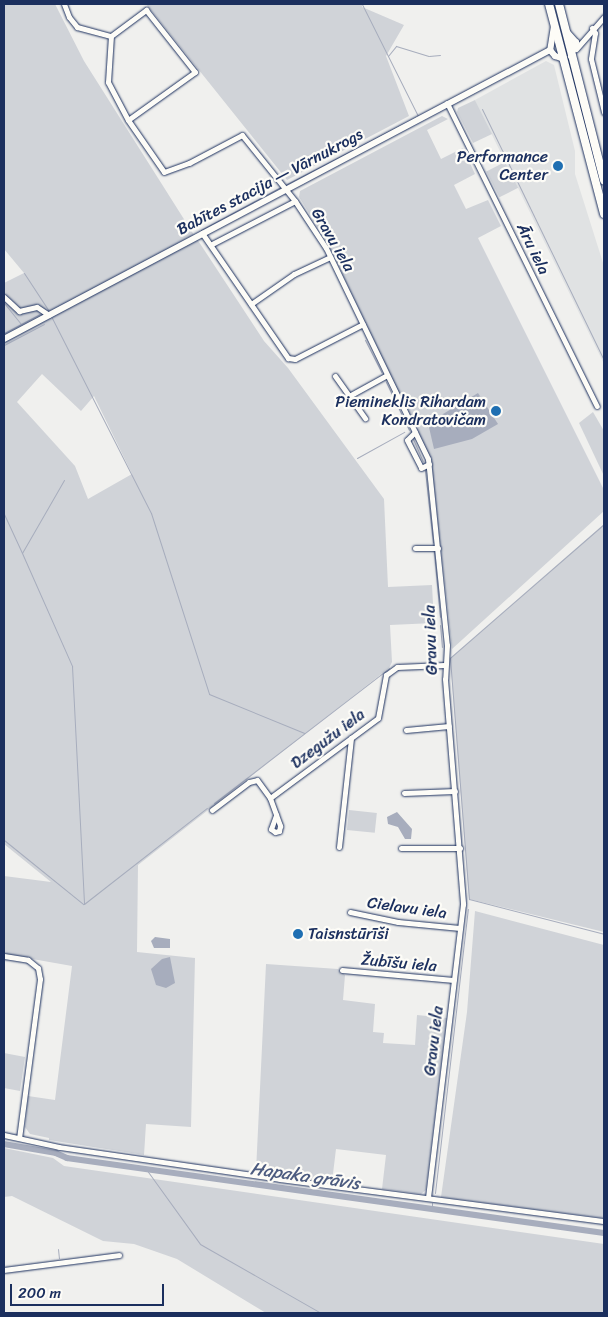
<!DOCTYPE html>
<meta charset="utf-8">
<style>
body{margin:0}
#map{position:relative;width:608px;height:1317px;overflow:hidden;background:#f0f0ee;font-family:Sriracha,sans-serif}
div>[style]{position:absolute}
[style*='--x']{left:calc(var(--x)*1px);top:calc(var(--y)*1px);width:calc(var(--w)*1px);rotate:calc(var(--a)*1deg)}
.built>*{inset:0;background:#e0e2e3}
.green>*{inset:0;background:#d0d3d8;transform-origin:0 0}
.water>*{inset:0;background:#a7adbd}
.stream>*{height:1px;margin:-0.5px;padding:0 0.5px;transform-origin:0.5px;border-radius:0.5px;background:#a7adbd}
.canal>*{height:5.5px;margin:-2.75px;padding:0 2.75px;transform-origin:2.75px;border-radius:2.75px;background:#a7adbd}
.roads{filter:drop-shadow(0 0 1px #1b2f5e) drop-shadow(0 0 1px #1b2f5e)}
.minor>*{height:5px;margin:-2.5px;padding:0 2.5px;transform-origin:2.5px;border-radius:2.5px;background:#fdfcf7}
.major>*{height:6px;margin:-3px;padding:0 3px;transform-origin:3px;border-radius:3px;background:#fdfcf7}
.highway>*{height:8px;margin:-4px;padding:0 4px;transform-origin:4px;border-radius:4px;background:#fdfcf7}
.dots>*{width:14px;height:14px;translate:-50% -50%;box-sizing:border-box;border:2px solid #fdfcf7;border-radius:50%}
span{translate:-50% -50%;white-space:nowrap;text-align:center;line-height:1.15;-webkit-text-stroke:4.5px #fdfcf7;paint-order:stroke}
.poi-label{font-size:16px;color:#1b2f5e}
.right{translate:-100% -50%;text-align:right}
.left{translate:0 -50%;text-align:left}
.street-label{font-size:16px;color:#1b2f5e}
.water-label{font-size:18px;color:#4c5b7f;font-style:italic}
.frame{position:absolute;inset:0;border:5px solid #1b2f5e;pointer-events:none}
.scale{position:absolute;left:10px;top:1284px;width:154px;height:22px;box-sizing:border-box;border:2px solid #1b2f5e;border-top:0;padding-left:6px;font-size:15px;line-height:18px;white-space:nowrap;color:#1b2f5e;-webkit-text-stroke:4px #fdfcf7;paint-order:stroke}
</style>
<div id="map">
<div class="built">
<i style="clip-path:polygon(546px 61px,554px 65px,575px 151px,575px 174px,604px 266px,604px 364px,475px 100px)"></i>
</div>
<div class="green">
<i style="clip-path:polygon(evenodd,4px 4px,55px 4px,84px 61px,194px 235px,49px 312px,197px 239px,264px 341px,288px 368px,384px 499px,388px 587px,432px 585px,434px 623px,390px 625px,392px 662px,389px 668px,138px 865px,137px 952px,195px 958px,191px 1127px,146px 1124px,144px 1155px,49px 1140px,49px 1138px,30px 1134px,25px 1127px,28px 1096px,55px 1100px,72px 966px,4px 954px,4px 876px,51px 882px,4px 844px,4px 283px,24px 273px,4px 249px,4px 4px,42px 374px,81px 411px,94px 396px,132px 474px,88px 499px,75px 466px,17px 402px,42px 374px)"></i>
<i style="clip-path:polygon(146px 4px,362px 4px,362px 7px,404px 25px,386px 56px,409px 116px,287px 180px)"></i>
<i style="clip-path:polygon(475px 100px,492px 134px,473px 143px,457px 112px,458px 108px)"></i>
<i style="clip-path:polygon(442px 116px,448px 119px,427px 130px,441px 159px,463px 148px,475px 174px,454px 185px,466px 209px,488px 200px,501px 226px,478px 238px,604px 490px,604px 511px,452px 649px,431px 460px,327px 242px,299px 197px,300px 191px)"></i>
<i style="left:505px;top:162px;width:29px;height:21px;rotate:63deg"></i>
<i style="clip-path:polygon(593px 412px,604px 431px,604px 476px,579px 423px)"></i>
<i style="clip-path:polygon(604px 524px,604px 932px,469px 899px,450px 658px)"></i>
<i style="left:349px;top:810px;width:28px;height:20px;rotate:6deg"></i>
<i style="clip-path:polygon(475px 911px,604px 945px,604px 1218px,441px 1197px,467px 1012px)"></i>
<i style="clip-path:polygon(266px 964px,338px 969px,345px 975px,343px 1000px,375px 1004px,373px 1032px,384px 1033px,383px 1043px,415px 1045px,417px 1015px,447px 1018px,426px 1190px,421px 1194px,382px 1189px,386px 1155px,336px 1149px,332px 1182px,256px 1171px)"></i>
<i style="clip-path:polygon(4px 1053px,25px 1057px,20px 1091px,4px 1088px)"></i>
<i style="clip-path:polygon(4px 1148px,53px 1158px,64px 1166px,604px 1244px,604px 1313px,266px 1313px,177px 1259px,134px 1244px,103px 1241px,12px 1196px,4px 1197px)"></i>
</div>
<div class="water">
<i style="clip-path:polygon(478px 393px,498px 424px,472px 439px,434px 449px,428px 423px)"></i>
<i style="clip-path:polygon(397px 812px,412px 829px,411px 839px,405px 839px,398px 827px,388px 824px,387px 817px)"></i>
<i style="clip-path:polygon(155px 937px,170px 939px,170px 948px,154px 948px,151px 941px)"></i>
<i style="clip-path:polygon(170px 957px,175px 983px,166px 988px,156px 985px,151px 969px,162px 959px)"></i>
</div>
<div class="stream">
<i style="--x:388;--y:56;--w:13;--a:-51"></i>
<i style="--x:396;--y:46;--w:34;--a:17"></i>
<i style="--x:429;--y:56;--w:11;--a:-5"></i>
<i style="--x:482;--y:109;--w:279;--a:64.1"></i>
<i style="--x:287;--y:184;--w:148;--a:-27.4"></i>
<i style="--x:418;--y:116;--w:125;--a:-116.6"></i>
<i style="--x:201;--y:230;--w:89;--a:-28.3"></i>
<i style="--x:24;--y:273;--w:45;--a:56.7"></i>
<i style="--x:4;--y:303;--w:27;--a:51"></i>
<i style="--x:52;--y:318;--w:219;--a:63.1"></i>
<i style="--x:151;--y:513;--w:190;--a:72.2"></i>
<i style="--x:209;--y:694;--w:103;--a:22.3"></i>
<i style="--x:4;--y:333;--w:40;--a:-28"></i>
<i style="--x:365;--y:340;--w:36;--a:63"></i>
<i style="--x:4;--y:345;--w:45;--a:-27.7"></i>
<i style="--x:386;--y:382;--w:53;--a:64.4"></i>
<i style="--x:413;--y:439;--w:24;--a:66"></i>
<i style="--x:357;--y:458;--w:54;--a:-29"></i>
<i style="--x:425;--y:470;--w:73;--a:83.7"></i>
<i style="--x:64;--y:480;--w:84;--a:119.9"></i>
<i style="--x:22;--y:553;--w:124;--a:66.1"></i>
<i style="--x:72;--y:666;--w:238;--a:87.1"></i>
<i style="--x:4;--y:514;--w:43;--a:65.2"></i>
<i style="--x:604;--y:524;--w:204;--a:139"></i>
<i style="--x:450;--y:658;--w:242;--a:85.5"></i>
<i style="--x:469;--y:899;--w:139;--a:14.5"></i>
<i style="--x:434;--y:552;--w:65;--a:84.7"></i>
<i style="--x:440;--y:625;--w:22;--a:85"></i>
<i style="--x:214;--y:803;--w:221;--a:-37.6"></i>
<i style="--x:4;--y:840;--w:102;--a:39"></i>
<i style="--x:84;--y:904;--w:156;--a:-38"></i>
<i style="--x:146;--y:1169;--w:92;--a:54.2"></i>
<i style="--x:200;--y:1244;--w:139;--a:29.7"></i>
<i style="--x:435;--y:1193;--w:286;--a:-83.4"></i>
<i style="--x:432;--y:1210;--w:7;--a:-90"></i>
<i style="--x:58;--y:1249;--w:9;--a:84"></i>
</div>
<div class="canal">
<i style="--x:4;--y:1144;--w:53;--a:9.8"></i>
<i style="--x:56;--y:1153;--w:12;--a:24"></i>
<i style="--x:67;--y:1158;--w:542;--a:7.95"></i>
</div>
<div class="roads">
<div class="minor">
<i style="--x:64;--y:4;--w:14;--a:69"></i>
<i style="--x:69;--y:17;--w:13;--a:51"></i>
<i style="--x:77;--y:27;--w:35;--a:15"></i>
<i style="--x:111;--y:36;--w:44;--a:-36.6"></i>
<i style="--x:146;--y:10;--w:79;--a:51.7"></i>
<i style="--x:195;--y:72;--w:82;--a:144.4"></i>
<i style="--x:128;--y:120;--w:43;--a:-117.8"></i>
<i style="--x:108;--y:82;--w:46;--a:-86.3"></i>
<i style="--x:592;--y:28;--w:6;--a:59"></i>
<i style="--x:595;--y:33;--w:26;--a:99"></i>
<i style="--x:591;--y:59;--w:55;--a:76.2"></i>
<i style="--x:576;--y:49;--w:43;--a:-48.8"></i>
<i style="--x:447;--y:103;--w:338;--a:63.7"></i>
<i style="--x:128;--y:120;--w:63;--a:55.3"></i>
<i style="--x:164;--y:172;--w:27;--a:-20"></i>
<i style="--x:189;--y:163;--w:60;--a:-27.8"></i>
<i style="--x:242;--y:135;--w:85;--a:51.2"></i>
<i style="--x:295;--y:201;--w:56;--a:56.6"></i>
<i style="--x:326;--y:248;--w:234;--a:64.2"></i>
<i style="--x:428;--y:459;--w:187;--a:84.2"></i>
<i style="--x:447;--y:645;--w:34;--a:93"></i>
<i style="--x:445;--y:679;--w:226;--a:85.4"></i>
<i style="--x:463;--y:904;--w:296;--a:96.8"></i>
<i style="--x:202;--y:233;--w:152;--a:55.5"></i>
<i style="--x:288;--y:358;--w:7;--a:8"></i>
<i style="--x:295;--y:359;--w:76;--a:-27.2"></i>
<i style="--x:212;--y:244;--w:93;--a:-27.4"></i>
<i style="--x:4;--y:297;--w:21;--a:43"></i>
<i style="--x:19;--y:311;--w:18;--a:-13"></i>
<i style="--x:37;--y:307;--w:14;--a:34"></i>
<i style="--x:251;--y:304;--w:52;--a:-34.9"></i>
<i style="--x:294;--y:274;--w:40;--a:-25"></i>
<i style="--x:335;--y:376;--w:52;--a:54.5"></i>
<i style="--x:349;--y:396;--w:43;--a:-28.9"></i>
<i style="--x:415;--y:432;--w:11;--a:135"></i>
<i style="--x:407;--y:440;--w:31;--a:63"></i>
<i style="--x:421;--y:468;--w:9;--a:-27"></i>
<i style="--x:415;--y:548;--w:23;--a:0"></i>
<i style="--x:406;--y:730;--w:43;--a:-5.3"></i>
<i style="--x:404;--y:793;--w:51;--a:-2.2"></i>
<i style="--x:270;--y:798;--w:134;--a:-36.5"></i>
<i style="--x:378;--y:718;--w:44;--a:-79.5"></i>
<i style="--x:386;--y:675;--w:14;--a:-36"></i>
<i style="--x:397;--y:667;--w:47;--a:-2.4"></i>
<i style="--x:212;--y:810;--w:46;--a:-37.1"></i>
<i style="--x:249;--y:782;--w:8;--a:-14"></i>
<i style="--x:257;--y:780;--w:22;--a:54"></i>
<i style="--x:270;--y:798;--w:30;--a:70"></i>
<i style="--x:280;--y:826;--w:5;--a:101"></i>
<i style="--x:279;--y:831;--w:4;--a:166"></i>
<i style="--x:275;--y:832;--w:5;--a:-143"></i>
<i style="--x:271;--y:829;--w:15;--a:-70"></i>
<i style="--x:339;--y:847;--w:110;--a:-83.7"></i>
<i style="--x:401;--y:848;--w:59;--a:0"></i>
<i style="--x:350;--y:912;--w:49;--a:11.8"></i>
<i style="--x:398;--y:922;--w:62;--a:5.5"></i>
<i style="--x:4;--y:956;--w:24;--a:9"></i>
<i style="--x:28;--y:960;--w:13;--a:39"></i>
<i style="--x:38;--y:968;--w:11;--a:80"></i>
<i style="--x:40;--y:979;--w:160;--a:97.5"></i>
<i style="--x:342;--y:970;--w:112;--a:5.1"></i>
<i style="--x:4;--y:1135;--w:56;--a:12.3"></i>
<i style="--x:59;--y:1147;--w:223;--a:8.2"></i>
<i style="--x:280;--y:1179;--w:327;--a:7.4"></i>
<i style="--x:4;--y:1270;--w:116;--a:-7.4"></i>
</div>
<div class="major">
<i style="--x:554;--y:26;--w:24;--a:99"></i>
<i style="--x:550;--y:50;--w:8;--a:50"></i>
<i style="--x:555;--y:56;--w:6;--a:18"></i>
<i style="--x:566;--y:31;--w:15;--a:48"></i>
<i style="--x:576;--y:42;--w:15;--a:110"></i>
<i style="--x:4;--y:339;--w:618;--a:-27.89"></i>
</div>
<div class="highway">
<i style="--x:549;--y:4;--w:217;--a:75.3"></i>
<i style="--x:559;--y:4;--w:182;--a:75.7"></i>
</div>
</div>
<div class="dots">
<i style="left:558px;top:166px;background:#1f6fb2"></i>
<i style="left:496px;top:411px;background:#1f6fb2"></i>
<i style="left:298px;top:934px;background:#1f6fb2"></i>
</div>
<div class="poi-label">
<span class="right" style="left:548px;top:166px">Performance<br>Center</span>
<span class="right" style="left:486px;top:411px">Piemineklis Rihardam<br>Kondratovičam</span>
<span class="left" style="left:308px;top:934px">Taisnstūrīši</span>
</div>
<div class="street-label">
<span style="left:270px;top:182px;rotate:-28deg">Babītes stacija — Vārnukrogs</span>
<span style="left:333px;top:240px;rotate:60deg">Gravu iela</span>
<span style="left:533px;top:249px;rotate:64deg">Āru iela</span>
<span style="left:431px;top:640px;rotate:-92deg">Gravu iela</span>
<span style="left:328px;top:739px;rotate:-37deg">Dzegužu iela</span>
<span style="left:407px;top:908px;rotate:8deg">Cielavu iela</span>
<span style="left:399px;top:963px;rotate:5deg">Žubīšu iela</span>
<span style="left:434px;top:1041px;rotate:-83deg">Gravu iela</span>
</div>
<div class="water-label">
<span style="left:305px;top:1176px;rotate:8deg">Hapaka grāvis</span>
</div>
<div class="frame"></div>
<div class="scale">200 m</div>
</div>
